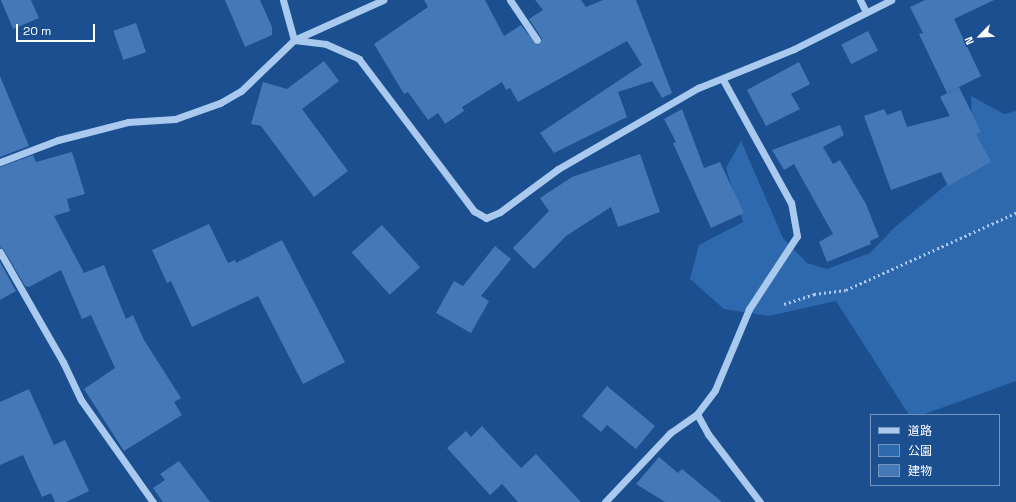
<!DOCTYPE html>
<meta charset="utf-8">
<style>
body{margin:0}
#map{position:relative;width:1016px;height:502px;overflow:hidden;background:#1b4f8f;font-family:"Space Grotesk","Noto Sans JP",sans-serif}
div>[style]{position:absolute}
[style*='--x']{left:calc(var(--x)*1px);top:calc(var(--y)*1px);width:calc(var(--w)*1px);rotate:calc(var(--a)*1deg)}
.green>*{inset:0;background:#2e69ad}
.building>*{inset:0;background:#4478b7;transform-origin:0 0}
.path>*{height:2.5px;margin-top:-1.25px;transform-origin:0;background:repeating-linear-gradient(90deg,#a9c9ee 0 2px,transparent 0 5px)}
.minor>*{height:7px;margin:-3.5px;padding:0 3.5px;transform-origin:3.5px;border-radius:3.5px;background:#a9c9ee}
span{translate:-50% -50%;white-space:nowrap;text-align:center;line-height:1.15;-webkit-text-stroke:3px #1b4f8f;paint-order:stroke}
.legend{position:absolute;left:870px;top:414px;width:130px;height:72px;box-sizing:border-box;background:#1b4f8f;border:1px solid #7695bc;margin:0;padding:5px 7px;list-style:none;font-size:12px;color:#fff}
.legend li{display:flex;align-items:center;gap:8px;height:20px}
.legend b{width:20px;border:1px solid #7695bc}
.north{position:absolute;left:960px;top:16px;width:40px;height:40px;-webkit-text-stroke:3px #1b4f8f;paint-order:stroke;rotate:246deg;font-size:11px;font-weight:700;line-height:16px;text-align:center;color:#fff}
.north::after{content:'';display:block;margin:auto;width:14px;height:18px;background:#fff;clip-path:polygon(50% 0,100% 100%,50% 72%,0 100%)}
.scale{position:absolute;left:16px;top:24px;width:79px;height:18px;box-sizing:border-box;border:2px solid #fff;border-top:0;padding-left:5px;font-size:12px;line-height:14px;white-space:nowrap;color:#fff;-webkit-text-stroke:3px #1b4f8f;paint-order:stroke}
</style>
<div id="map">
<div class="green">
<i style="clip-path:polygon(971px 96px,1004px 114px,1016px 111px,1016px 381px,922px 415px,909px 415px,836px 301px,769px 316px,724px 309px,690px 279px,699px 245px,743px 222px,726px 168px,741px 141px,783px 238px,807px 263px,827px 269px,870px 253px,894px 228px,952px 180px,972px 130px)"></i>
</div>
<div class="building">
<i style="clip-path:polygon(1px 0,31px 0,39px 18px,13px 29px)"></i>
<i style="clip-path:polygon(225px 0,260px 0,272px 27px,272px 35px,245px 47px)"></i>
<i style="clip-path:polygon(424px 0,485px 0,504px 36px,521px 25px,537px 45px,542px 39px,529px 19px,543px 10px,535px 0,581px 0,586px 7px,603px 0,636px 0,672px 93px,662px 98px,652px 81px,618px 92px,627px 117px,554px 153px,540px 133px,642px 65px,627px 41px,518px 102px,510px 88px,506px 90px,502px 82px,462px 107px,464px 111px,445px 124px,438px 113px,428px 120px,408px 92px,404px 94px,374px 44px,428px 7px)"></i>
<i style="clip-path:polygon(925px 0,994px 0,954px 19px,981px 76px,947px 93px,919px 34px,923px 33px,910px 7px)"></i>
<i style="left:136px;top:23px;width:31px;height:24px;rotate:71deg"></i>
<i style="left:868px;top:31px;width:22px;height:30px;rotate:63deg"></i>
<i style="clip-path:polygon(324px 61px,339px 81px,302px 109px,348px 171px,314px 197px,261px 126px,251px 124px,263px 82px,287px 89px)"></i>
<i style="clip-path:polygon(799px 62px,810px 84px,791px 94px,800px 109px,766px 126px,747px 90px)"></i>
<i style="clip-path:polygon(0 76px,29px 146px,0 157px)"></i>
<i style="clip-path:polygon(959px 87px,981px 132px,976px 134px,991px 162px,948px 186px,941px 172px,891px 190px,864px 116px,884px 109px,887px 115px,901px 110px,907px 127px,950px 116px,940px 97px)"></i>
<i style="clip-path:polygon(682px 109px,704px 168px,720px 162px,744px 213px,711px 228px,673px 143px,676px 142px,664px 119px)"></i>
<i style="clip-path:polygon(840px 125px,844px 135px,823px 147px,833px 164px,840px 160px,866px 204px,879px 237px,870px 241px,871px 244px,827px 262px,819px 242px,833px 234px,794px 164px,784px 170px,772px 150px)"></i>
<i style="clip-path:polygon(72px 152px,85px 194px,67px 199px,70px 211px,54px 216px,84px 273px,104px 265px,126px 319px,133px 315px,144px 340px,181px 398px,174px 402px,182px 415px,124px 451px,84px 389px,115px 368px,91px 315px,82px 319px,61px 270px,29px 287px,25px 286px,4px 250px,0 247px,0 167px,33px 155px,36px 162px)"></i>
<i style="clip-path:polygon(640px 154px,660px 212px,618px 227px,611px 207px,566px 236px,534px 269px,513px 248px,549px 211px,540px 198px,572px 177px)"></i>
<i style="clip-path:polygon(209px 224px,228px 263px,235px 260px,236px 263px,282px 240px,345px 362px,303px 384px,258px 296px,192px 327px,171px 281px,167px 283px,152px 250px)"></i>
<i style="left:382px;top:225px;width:57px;height:41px;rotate:48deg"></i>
<i style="clip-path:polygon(495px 246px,511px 259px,481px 296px,489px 301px,471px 333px,436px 313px,454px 281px,463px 286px)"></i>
<i style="clip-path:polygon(0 262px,16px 291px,0 300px)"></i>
<i style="clip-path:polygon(607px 386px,655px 426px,636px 449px,607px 425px,601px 432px,582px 416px)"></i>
<i style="clip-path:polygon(29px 389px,54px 445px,65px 440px,89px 491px,66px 502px,55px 502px,51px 493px,42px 497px,23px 455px,0 465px,0 402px)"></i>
<i style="clip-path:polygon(482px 426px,521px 468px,536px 454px,581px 502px,518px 502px,502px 484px,490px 495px,447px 448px,466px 431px,471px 437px)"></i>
<i style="clip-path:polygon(659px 457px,678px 473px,682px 469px,722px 502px,665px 502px,636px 484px)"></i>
<i style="clip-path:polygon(179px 461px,210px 502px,163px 502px,153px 488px,165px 480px,160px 474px)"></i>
</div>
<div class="path">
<i style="--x:784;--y:304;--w:32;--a:-18"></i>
<i style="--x:814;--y:294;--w:32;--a:-7"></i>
<i style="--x:846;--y:290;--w:187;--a:-24.4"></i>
</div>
<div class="minor">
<i style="--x:283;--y:0;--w:41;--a:74.6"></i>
<i style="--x:510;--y:0;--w:48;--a:56"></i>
<i style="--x:860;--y:0;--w:13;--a:63"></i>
<i style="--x:294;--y:40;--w:32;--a:7"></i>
<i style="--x:326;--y:44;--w:36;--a:24"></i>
<i style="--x:359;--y:59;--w:191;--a:52.9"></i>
<i style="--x:474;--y:211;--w:14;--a:30"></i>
<i style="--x:486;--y:218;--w:15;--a:-23"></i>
<i style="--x:500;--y:212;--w:72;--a:-36.6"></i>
<i style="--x:558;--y:169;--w:162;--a:-30.1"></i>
<i style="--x:698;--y:88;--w:104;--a:-22.1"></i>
<i style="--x:794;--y:49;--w:109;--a:-26.8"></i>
<i style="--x:0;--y:162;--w:62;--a:-20.8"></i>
<i style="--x:58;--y:140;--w:72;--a:-14.4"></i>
<i style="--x:128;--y:122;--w:47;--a:-3.7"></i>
<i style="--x:175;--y:119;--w:48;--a:-19.6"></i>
<i style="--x:220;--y:103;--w:24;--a:-30"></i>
<i style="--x:241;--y:91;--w:74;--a:-43.9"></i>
<i style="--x:294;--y:40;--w:98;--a:-24.2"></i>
<i style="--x:0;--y:252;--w:127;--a:60.2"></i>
<i style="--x:63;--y:362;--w:42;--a:64.7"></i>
<i style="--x:81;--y:400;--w:125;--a:54.8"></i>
<i style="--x:697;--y:414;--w:23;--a:61"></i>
<i style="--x:708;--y:434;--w:86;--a:52.6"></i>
<i style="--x:605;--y:502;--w:95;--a:-46.7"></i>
<i style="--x:670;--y:433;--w:33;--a:-35"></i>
<i style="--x:697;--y:414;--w:30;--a:-53"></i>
<i style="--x:715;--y:390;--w:88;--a:-67.2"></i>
<i style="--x:749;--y:309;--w:87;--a:-56.7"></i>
<i style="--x:797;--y:236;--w:34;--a:-100"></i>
<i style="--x:791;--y:203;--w:141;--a:-118.9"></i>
</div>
<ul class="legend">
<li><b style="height:5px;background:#a9c9ee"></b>道路</li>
<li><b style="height:11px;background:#2e69ad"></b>公園</li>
<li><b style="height:11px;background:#4478b7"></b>建物</li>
</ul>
<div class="north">N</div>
<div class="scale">20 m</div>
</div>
